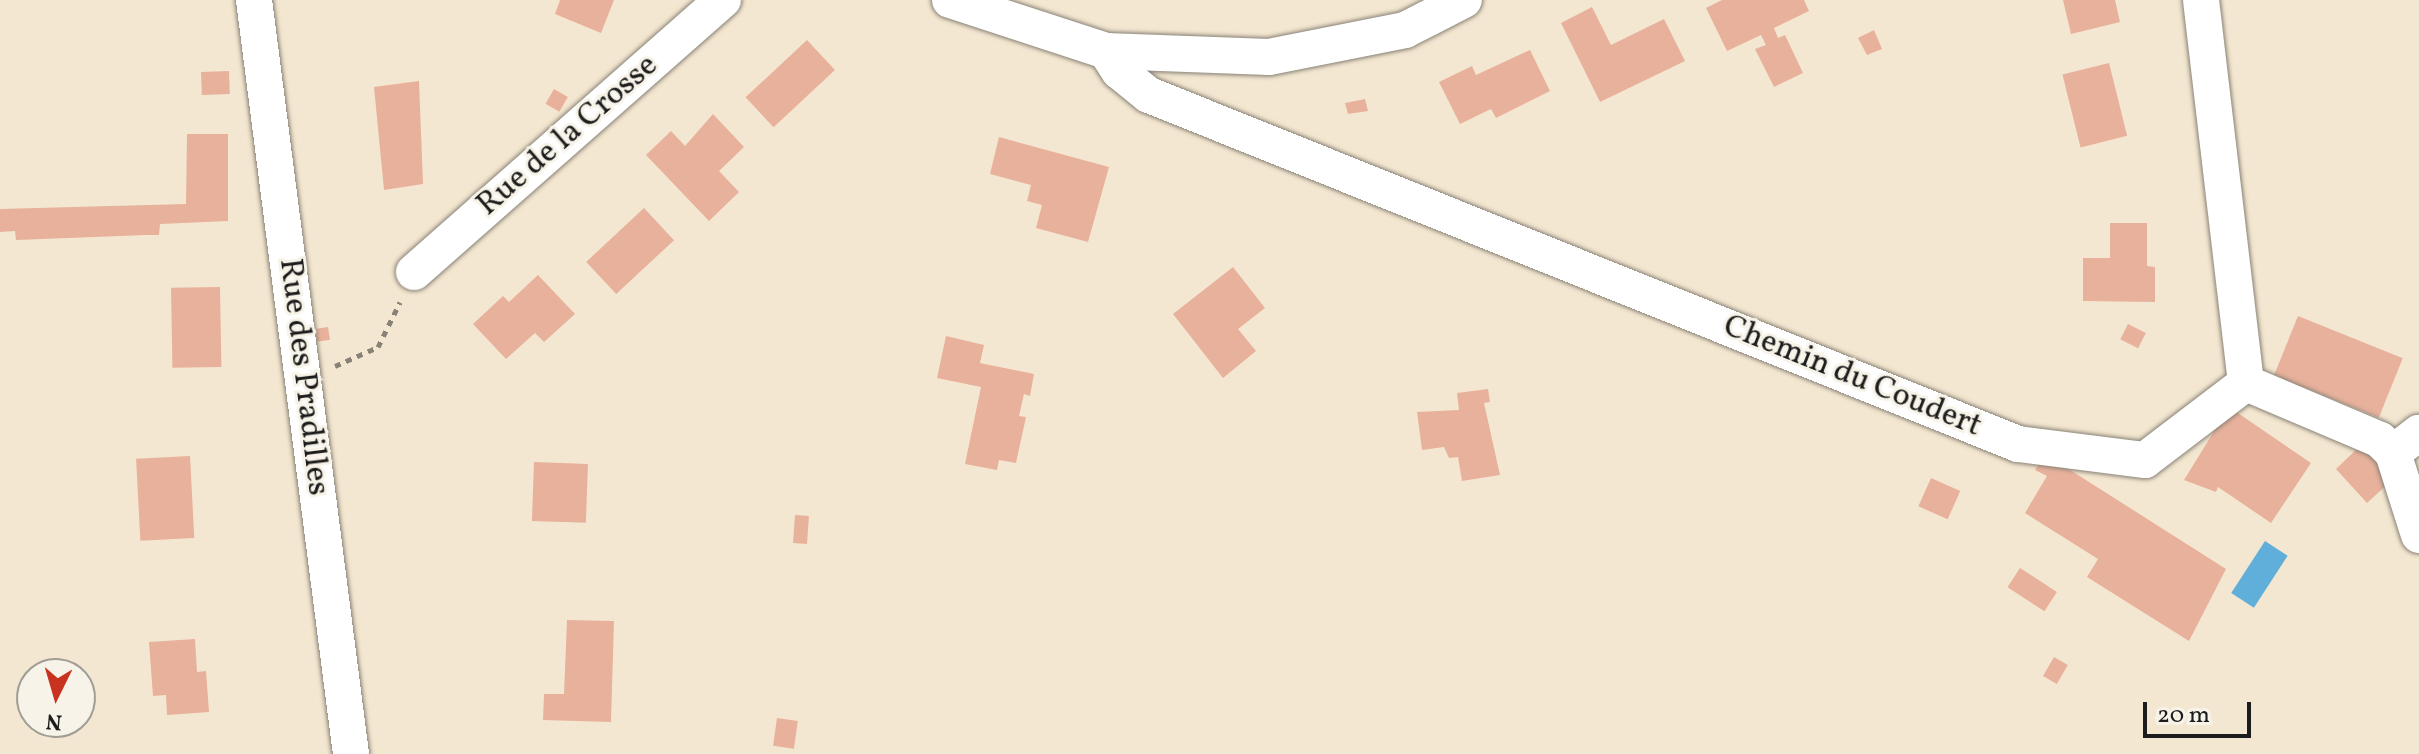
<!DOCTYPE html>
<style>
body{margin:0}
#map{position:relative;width:2419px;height:754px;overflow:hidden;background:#f4e7d1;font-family:Vollkorn,serif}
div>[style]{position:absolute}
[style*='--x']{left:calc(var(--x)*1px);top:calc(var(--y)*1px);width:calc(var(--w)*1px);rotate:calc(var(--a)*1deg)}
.water>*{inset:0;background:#60afda;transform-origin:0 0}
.building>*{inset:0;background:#e8b19c;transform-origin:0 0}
.path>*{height:5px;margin-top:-2.5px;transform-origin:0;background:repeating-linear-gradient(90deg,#888276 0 6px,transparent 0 12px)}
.roads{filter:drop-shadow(0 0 2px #888276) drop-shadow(0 0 2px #888276)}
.minor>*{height:36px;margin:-18px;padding:0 18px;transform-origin:18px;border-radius:18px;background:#fff}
span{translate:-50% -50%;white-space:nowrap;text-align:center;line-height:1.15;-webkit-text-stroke:6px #f7f3e8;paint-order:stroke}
.street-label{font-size:32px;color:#1c1c1c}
.north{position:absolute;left:16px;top:658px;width:80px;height:80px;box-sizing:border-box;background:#f7f3e8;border:2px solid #9f9d96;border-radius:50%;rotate:185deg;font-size:22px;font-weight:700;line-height:32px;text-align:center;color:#1c1c1c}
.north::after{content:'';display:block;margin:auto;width:28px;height:36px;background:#c8321e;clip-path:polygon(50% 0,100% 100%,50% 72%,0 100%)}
.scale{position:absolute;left:2143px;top:702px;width:108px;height:36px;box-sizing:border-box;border:4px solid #1c1c1c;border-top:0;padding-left:10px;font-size:24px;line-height:28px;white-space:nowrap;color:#1c1c1c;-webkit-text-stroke:6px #f7f3e8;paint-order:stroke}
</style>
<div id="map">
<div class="water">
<i style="left:2265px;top:541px;width:27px;height:62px;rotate:33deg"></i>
</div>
<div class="building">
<i style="clip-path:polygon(560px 0,614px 0,601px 33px,555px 14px)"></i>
<i style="clip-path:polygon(1722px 0,1804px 0,1809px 11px,1774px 28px,1778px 38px,1785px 35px,1803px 73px,1774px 87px,1755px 49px,1766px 45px,1761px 35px,1727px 51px,1706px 8px)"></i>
<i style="clip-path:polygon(2063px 0,2115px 0,2120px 22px,2071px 34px)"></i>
<i style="clip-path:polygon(1592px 7px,1611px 45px,1664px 19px,1685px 61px,1600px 102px,1561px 23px)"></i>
<i style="clip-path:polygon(1874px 30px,1882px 49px,1867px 55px,1858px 38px)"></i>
<i style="left:807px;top:40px;width:41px;height:84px;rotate:47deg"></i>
<i style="clip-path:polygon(1530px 50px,1550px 91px,1496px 118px,1491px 109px,1460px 124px,1439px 82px,1472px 66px,1476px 75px)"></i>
<i style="left:2109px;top:63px;width:75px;height:48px;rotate:76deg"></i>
<i style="left:229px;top:71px;width:23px;height:28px;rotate:88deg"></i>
<i style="clip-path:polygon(419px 81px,423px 184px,384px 190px,374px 87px)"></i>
<i style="left:554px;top:89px;width:16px;height:17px;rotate:30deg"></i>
<i style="clip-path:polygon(1365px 99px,1368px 111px,1348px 114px,1345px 103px)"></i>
<i style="clip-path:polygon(713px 114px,744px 147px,719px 171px,739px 192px,709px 221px,646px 155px,671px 131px,685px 146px)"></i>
<i style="clip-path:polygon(187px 134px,228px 134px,228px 221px,160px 224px,159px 235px,146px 235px,16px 240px,15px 231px,0 232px,0 209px,186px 204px)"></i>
<i style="clip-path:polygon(999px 137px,1109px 167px,1088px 242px,1036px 228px,1042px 205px,1027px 201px,1031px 185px,990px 174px)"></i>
<i style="left:644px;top:208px;width:44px;height:79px;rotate:47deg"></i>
<i style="clip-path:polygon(2110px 223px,2147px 223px,2147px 266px,2155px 267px,2155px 302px,2083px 301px,2083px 258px,2110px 258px)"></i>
<i style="clip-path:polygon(1233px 267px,1265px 308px,1238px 329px,1256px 351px,1223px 378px,1173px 314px)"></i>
<i style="clip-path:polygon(538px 275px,575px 314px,544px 342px,535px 333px,506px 359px,473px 324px,503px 296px,509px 302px)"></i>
<i style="left:220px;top:287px;width:80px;height:49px;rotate:89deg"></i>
<i style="left:2298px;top:316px;width:113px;height:64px;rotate:22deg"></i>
<i style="left:2128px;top:324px;width:20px;height:17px;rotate:27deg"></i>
<i style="left:328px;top:327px;width:13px;height:13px;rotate:81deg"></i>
<i style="clip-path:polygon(946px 336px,984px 345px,980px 363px,1034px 374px,1030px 396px,1024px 394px,1019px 416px,1026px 417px,1016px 463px,999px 460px,997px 470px,965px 464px,981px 387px,937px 378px)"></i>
<i style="clip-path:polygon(1488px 389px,1490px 402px,1484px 403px,1500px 475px,1462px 481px,1458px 457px,1449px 458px,1444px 447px,1422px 450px,1417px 412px,1459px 410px,1457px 393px)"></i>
<i style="clip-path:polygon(2229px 407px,2311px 463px,2271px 523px,2218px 487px,2216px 492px,2184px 480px)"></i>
<i style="clip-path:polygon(2361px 445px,2373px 459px,2379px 456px,2391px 481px,2367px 503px,2336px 469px)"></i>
<i style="left:190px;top:456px;width:82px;height:54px;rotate:87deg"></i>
<i style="clip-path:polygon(2043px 458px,2056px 461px,2226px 569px,2189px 641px,2087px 577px,2098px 559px,2025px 513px,2047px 476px,2035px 470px)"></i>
<i style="left:534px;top:462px;width:54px;height:59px;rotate:2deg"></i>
<i style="left:1931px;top:478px;width:32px;height:31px;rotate:24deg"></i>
<i style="left:795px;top:515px;width:14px;height:28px;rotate:4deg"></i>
<i style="left:2020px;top:568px;width:44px;height:23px;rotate:33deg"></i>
<i style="clip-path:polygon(567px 620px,614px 621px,611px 722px,543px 720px,544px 694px,564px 694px)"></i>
<i style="clip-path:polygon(195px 639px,197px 672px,206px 671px,209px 712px,167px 715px,166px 695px,153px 696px,149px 642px)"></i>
<i style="left:2054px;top:657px;width:16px;height:22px;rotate:30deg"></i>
<i style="left:777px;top:718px;width:21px;height:28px;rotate:8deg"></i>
</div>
<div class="path">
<i style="--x:335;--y:366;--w:47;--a:-23.8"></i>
<i style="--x:378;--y:347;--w:50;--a:-63.9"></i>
</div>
<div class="roads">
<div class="minor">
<i style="--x:254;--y:0;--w:760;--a:82.67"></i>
<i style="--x:950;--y:0;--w:164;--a:18.1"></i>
<i style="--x:1106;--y:51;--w:163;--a:2.1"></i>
<i style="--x:1269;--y:57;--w:139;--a:-11.2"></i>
<i style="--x:1405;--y:30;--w:66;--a:-27"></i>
<i style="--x:2201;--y:0;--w:386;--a:83.3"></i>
<i style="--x:1106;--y:51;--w:24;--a:57"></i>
<i style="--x:1119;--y:71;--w:38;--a:39"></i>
<i style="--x:1149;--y:95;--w:936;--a:21.88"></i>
<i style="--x:2018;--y:444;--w:128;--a:7.2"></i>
<i style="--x:2145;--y:460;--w:127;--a:-37.3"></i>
<i style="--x:414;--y:272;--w:412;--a:-41.4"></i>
<i style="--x:2246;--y:383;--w:146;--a:23"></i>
<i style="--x:2380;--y:440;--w:18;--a:45"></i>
<i style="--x:2393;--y:453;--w:86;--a:72.4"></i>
<i style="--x:2393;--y:453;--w:33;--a:-38"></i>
</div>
</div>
<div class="street-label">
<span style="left:568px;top:136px;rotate:-41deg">Rue de la Crosse</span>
<span style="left:303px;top:377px;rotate:83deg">Rue des Pradilles</span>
<span style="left:1852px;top:377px;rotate:22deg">Chemin du Coudert</span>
</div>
<div class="north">N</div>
<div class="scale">20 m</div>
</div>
